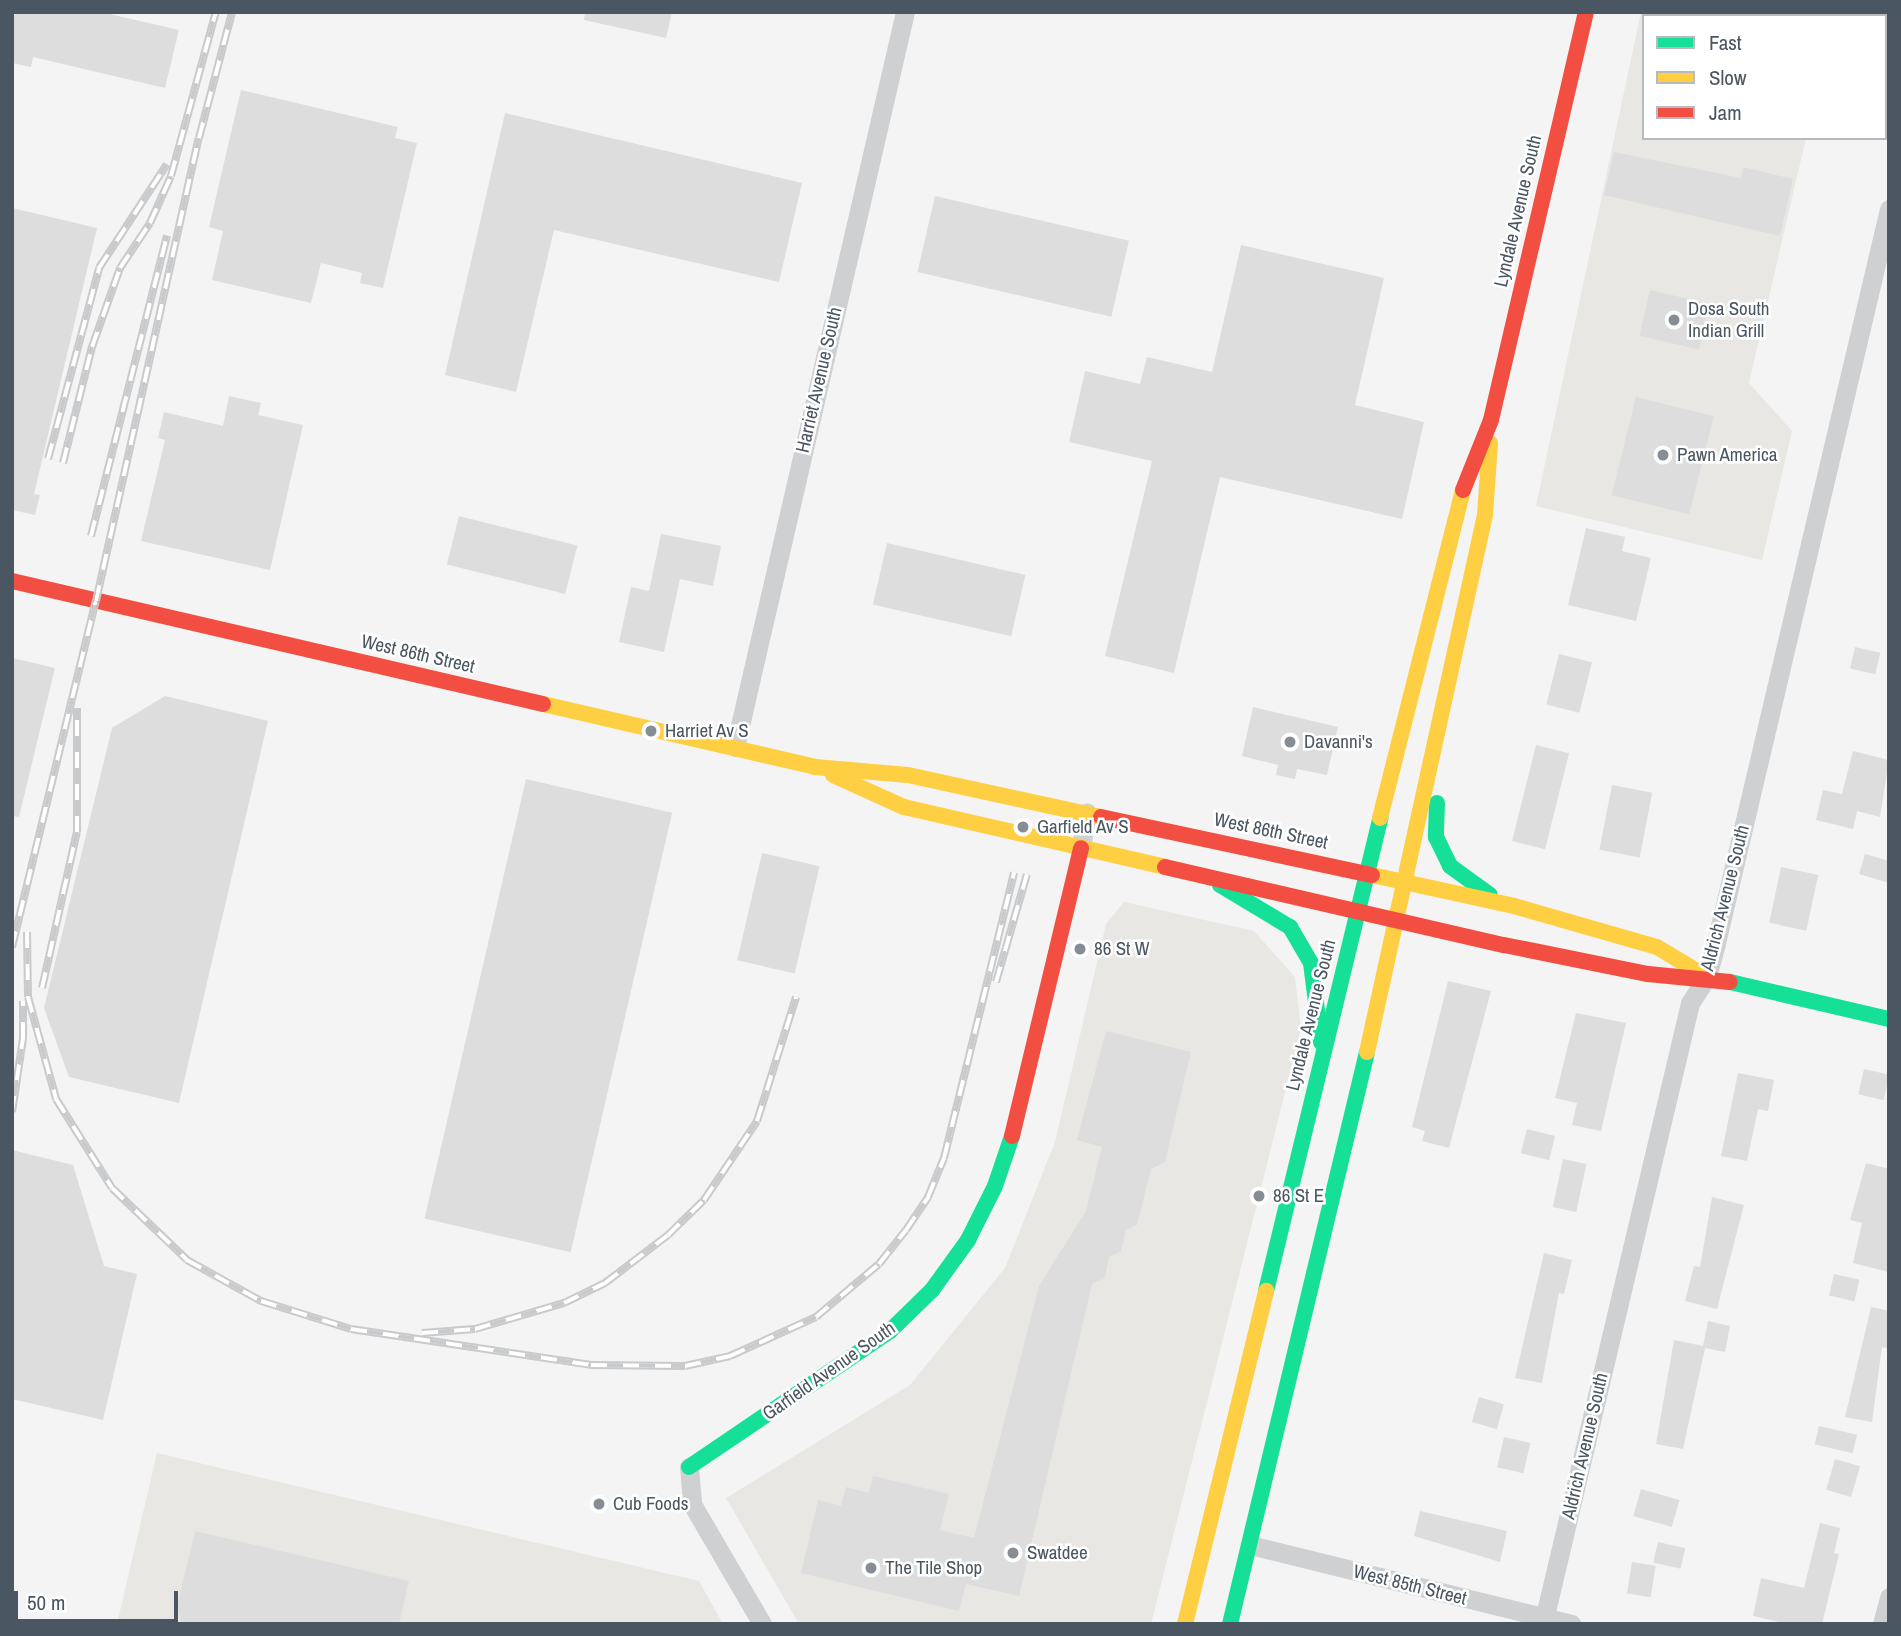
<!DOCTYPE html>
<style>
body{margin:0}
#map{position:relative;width:1901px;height:1636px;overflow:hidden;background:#f4f4f4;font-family:"Archivo Narrow",sans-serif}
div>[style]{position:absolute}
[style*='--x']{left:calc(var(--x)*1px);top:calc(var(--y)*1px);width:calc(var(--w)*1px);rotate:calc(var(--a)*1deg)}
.commercial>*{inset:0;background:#e8e7e3}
.building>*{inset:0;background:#ddddde;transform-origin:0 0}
.street>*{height:19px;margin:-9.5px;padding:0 9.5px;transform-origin:9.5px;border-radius:9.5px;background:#ced0d2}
.fast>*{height:16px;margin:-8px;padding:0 8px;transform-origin:8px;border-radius:8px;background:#16e098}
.slow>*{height:16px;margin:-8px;padding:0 8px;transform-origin:8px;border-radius:8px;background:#ffcf43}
.jam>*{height:16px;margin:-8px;padding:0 8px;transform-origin:8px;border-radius:8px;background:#f24e42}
.rail>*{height:8px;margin-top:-4px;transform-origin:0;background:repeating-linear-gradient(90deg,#fff 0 16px,#c9cacc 0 32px);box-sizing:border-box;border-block:2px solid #c9cacc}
.dots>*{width:19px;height:19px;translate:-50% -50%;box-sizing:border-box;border:4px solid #fff;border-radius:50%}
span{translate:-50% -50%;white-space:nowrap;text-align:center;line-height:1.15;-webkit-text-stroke:5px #fff;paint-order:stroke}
.street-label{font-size:19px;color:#4a5661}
.poi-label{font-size:19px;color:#4a5661}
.left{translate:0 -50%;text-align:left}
.frame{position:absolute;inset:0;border:14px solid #4a5661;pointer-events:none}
.legend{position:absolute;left:1642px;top:14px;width:245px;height:126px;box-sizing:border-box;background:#fff;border:2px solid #b7bbc0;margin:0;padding:9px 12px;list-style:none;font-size:21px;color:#4a5661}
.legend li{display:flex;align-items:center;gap:14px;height:35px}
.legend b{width:35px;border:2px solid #b7bbc0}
.scale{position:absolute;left:14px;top:1591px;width:164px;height:32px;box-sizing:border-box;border:4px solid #4a5661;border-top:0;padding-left:9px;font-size:21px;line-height:24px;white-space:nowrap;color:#4a5661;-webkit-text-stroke:5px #fff;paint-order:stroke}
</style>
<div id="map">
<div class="commercial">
<i style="clip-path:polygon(1641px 12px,1889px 12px,1885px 33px,1885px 16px,1644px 16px,1644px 138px,1806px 138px,1749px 383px,1792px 431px,1762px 560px,1536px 506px)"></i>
<i style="clip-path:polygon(1124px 902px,1254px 931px,1295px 977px,1301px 1029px,1151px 1624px,799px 1624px,726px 1498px,910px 1385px,1005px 1268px,1055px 1142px,1106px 924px)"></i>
<i style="clip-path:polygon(157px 1453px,699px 1581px,723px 1624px,117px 1624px)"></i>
</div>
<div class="building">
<i style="clip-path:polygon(12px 12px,101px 12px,179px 30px,165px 88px,33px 57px,31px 67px,12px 63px)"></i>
<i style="clip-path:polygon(585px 12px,672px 12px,666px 38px,584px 20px)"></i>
<i style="clip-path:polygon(241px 90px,398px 127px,395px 138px,417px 143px,383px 288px,360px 283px,362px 273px,321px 263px,311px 303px,212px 280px,223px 231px,209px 227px)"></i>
<i style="clip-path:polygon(505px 113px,802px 183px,779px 282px,554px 230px,516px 392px,445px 375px)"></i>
<i style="clip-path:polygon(1614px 152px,1741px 178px,1743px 167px,1793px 179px,1780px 236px,1604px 195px)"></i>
<i style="left:935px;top:196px;width:199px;height:78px;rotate:13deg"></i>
<i style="clip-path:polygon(12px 208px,97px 228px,34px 494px,40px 495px,35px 515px,12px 510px)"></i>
<i style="clip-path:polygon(1241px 245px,1384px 278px,1355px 405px,1424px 422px,1402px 519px,1220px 477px,1174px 673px,1105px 656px,1152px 461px,1069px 442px,1085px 371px,1140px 384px,1147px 357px,1212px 372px)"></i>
<i style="left:1650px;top:290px;width:61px;height:47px;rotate:13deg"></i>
<i style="clip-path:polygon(229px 396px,261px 403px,258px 415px,303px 425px,270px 570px,141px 541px,165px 440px,158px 438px,164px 412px,223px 426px)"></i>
<i style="left:1636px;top:397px;width:80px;height:101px;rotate:14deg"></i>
<i style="left:459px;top:516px;width:122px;height:50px;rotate:14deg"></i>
<i style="clip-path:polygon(1586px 528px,1625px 537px,1622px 551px,1651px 558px,1636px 621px,1568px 605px)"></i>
<i style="clip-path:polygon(661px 534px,721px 546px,713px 586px,680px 579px,664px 652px,619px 642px,631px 587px,649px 591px)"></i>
<i style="left:887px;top:543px;width:142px;height:63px;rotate:13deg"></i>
<i style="left:1855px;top:647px;width:26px;height:22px;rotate:13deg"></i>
<i style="left:1559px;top:654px;width:34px;height:52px;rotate:14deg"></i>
<i style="clip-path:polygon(12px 658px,55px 668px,19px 817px,12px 816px)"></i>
<i style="clip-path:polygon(165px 696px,268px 721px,179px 1103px,69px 1077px,44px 1008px,112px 728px)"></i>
<i style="clip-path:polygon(1253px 707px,1338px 727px,1327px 775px,1297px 769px,1295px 779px,1276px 775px,1278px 765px,1242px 756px)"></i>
<i style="left:1536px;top:745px;width:34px;height:99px;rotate:14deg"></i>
<i style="clip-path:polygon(1853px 751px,1889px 760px,1880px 817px,1857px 811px,1853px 829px,1816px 820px,1823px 790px,1842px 794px)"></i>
<i style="left:526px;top:779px;width:150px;height:451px;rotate:13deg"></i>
<i style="left:1612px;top:785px;width:41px;height:66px;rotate:11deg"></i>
<i style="left:762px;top:853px;width:59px;height:110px;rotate:13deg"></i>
<i style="clip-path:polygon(1865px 854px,1889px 861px,1889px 883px,1859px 874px)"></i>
<i style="left:1781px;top:867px;width:38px;height:57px;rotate:12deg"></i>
<i style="clip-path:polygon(1448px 981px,1491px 991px,1449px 1148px,1422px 1141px,1425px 1131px,1412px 1127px)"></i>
<i style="clip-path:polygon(1576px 1013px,1626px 1023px,1601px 1131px,1572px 1125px,1577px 1103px,1555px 1098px)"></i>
<i style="clip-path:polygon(1106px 1031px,1191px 1052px,1165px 1162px,1151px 1169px,1137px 1225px,1126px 1230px,1121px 1251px,1109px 1257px,1105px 1278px,1092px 1284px,1019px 1596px,966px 1584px,959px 1611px,801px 1573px,818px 1500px,841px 1506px,846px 1487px,869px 1493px,873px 1476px,949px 1494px,940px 1530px,974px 1538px,1039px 1286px,1086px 1211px,1102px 1147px,1077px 1140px)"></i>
<i style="left:1864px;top:1069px;width:26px;height:26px;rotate:13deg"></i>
<i style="clip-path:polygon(1738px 1073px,1774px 1080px,1768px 1111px,1758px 1109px,1747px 1161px,1721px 1156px)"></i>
<i style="left:1527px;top:1129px;width:29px;height:25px;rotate:14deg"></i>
<i style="clip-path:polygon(12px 1150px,73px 1165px,104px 1266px,137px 1274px,103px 1420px,12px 1399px)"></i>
<i style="left:1563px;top:1159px;width:24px;height:49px;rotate:12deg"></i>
<i style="clip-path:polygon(1866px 1163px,1889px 1169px,1889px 1272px,1853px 1263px,1862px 1223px,1850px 1220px)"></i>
<i style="clip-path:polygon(1712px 1197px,1744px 1205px,1717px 1309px,1685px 1301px,1694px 1266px,1700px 1267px)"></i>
<i style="clip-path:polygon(1544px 1253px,1572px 1260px,1564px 1294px,1559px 1293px,1542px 1383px,1515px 1378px)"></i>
<i style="left:1834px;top:1274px;width:26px;height:22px;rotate:13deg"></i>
<i style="clip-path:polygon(1871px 1307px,1889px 1311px,1889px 1349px,1882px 1347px,1872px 1422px,1845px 1417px)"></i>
<i style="clip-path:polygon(1708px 1321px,1730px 1326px,1725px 1352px,1705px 1348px,1683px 1449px,1656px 1444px,1674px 1340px,1703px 1346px)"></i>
<i style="left:1479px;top:1397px;width:26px;height:26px;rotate:16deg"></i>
<i style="left:1819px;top:1426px;width:39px;height:19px;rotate:13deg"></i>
<i style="left:1504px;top:1437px;width:27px;height:31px;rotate:13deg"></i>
<i style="left:1835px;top:1459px;width:26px;height:32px;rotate:16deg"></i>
<i style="left:1641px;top:1489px;width:40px;height:28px;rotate:16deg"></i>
<i style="clip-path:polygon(1420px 1511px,1507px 1531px,1500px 1562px,1414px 1536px)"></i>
<i style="clip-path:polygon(1820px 1523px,1840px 1528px,1834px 1553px,1839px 1554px,1822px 1624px,1788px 1624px,1753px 1616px,1761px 1578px,1804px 1588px)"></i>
<i style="clip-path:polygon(195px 1531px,409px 1581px,399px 1624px,181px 1624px,178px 1603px)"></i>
<i style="left:1658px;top:1542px;width:28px;height:21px;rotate:13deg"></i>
<i style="left:1632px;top:1562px;width:24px;height:32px;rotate:9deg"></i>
</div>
<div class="street">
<i style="--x:735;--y:747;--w:754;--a:-76.98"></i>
<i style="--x:1081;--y:848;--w:36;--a:-81"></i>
<i style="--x:689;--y:1467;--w:37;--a:85"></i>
<i style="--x:692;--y:1504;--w:139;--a:59.7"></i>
<i style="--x:1250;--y:1545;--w:331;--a:13.8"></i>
<i style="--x:1543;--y:1624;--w:638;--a:-76.68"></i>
<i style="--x:1690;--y:1003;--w:31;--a:-57"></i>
<i style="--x:1707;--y:977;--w:35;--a:-75"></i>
<i style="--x:1716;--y:943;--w:754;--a:-76.74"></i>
<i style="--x:1882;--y:1624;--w:28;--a:-75"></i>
</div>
<div class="fast">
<i style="--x:1437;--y:803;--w:34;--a:92"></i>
<i style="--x:1436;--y:837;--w:32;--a:64"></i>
<i style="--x:1450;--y:866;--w:49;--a:35.9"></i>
<i style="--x:1220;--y:885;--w:82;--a:31"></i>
<i style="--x:1290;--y:927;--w:42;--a:59.7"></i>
<i style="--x:1311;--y:963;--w:80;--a:82.8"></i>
<i style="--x:1730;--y:982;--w:163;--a:13.1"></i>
<i style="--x:1266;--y:1291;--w:487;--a:-76.4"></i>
<i style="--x:689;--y:1467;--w:243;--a:-34.1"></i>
<i style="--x:890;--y:1331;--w:59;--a:-44.3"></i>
<i style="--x:932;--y:1290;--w:62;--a:-54.2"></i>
<i style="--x:968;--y:1240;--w:60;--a:-63.4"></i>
<i style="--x:995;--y:1186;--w:53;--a:-71.2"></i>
<i style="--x:1230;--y:1624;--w:588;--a:-76.53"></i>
</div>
<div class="slow">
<i style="--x:543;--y:704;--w:279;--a:13"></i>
<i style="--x:815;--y:767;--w:93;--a:4.9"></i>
<i style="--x:908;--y:775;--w:198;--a:12.3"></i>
<i style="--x:833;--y:775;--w:78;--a:24.3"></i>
<i style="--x:904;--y:807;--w:268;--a:12.9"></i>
<i style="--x:1380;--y:818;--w:338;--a:-75.8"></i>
<i style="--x:1372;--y:875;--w:145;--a:12.3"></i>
<i style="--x:1514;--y:906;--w:149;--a:16"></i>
<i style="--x:1657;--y:947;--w:58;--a:31"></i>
<i style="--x:1367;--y:1052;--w:550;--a:-77.61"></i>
<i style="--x:1485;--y:515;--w:72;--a:-86"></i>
<i style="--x:1185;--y:1624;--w:343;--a:-76.3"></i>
</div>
<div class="jam">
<i style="--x:1463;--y:490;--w:75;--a:-68.2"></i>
<i style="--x:1491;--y:420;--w:419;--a:-76.9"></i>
<i style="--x:12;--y:581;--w:545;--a:13.04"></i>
<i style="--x:1101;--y:817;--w:277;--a:12.1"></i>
<i style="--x:1165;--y:867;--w:348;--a:13"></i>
<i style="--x:1504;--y:945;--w:147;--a:11.4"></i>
<i style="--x:1648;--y:974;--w:82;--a:5.6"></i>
<i style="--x:1012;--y:1136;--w:296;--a:-76.5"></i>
</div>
<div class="rail">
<i style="--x:48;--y:459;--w:198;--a:-75"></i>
<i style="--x:99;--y:268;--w:124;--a:-56.8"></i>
<i style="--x:63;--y:463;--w:120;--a:-76"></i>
<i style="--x:92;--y:347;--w:84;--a:-70.5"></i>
<i style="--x:120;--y:268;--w:54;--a:-56.3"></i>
<i style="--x:150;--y:223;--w:51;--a:-65.9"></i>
<i style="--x:171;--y:176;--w:170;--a:-74.7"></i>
<i style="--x:91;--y:536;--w:310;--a:-75.8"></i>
<i style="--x:27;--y:932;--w:65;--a:89.1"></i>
<i style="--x:28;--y:997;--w:106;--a:74.6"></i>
<i style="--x:56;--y:1099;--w:105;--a:57.8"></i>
<i style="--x:112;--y:1188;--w:104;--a:43.8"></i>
<i style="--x:187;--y:1260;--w:85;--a:29"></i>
<i style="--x:261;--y:1301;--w:94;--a:17.3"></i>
<i style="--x:351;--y:1329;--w:243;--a:8.5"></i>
<i style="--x:591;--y:1365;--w:94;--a:0.6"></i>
<i style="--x:685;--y:1366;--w:46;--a:-12.5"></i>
<i style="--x:730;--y:1356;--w:94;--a:-24.4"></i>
<i style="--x:816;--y:1317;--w:82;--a:-40.1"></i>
<i style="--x:879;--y:1264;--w:43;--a:-51.5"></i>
<i style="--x:906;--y:1230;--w:40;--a:-56"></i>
<i style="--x:928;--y:1197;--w:42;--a:-67.7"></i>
<i style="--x:944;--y:1158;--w:294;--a:-76.2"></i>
<i style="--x:12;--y:947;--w:356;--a:-76.4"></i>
<i style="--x:96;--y:601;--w:474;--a:-77.5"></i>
<i style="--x:199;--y:138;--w:130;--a:-75.3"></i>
<i style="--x:996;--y:982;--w:112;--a:-74"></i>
<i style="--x:42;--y:988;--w:160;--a:-77.4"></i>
<i style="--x:77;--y:832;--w:124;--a:-90"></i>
<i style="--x:12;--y:1112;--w:75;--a:-81.5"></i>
<i style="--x:23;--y:1038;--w:37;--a:-90"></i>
<i style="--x:422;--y:1333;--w:53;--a:-4.3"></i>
<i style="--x:475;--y:1329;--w:93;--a:-16.3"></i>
<i style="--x:564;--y:1303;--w:46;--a:-26"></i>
<i style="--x:605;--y:1283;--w:79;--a:-37.3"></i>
<i style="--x:668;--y:1235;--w:50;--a:-44.2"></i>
<i style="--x:704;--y:1200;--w:95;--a:-56.1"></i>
<i style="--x:757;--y:1121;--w:130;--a:-72.5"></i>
</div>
<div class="dots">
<i style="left:1674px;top:320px;background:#868d94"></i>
<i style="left:1663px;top:455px;background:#868d94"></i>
<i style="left:651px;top:731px;background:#868d94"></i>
<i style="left:1290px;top:742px;background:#868d94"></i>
<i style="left:1023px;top:827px;background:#868d94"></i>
<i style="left:1080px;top:949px;background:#868d94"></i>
<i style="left:1259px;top:1196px;background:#868d94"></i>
<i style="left:599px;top:1504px;background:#868d94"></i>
<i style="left:1013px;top:1553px;background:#868d94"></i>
<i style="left:871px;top:1568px;background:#868d94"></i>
</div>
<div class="street-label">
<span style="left:1518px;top:211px;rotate:-77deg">Lyndale Avenue South</span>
<span style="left:819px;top:380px;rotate:-77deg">Harriet Avenue South</span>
<span style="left:418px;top:654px;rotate:13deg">West 86th Street</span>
<span style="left:1271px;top:831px;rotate:12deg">West 86th Street</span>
<span style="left:1725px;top:898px;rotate:-76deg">Aldrich Avenue South</span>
<span style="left:1311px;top:1015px;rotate:-76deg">Lyndale Avenue South</span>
<span style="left:829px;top:1371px;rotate:-35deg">Garfield Avenue South</span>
<span style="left:1585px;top:1446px;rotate:-77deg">Aldrich Avenue South</span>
<span style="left:1410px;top:1585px;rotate:14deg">West 85th Street</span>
</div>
<div class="poi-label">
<span class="left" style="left:1688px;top:320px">Dosa South<br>Indian Grill</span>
<span class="left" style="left:1677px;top:455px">Pawn America</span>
<span class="left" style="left:665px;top:731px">Harriet Av S</span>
<span class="left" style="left:1304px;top:742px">Davanni's</span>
<span class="left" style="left:1037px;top:827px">Garfield Av S</span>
<span class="left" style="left:1094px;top:949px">86 St W</span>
<span class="left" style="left:1273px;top:1196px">86 St E</span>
<span class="left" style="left:613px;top:1504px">Cub Foods</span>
<span class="left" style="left:1027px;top:1553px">Swatdee</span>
<span class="left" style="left:885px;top:1568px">The Tile Shop</span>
</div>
<div class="frame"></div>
<ul class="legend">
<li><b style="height:9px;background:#16e098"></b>Fast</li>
<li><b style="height:9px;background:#ffcf43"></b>Slow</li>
<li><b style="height:9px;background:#f24e42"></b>Jam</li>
</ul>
<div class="scale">50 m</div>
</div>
